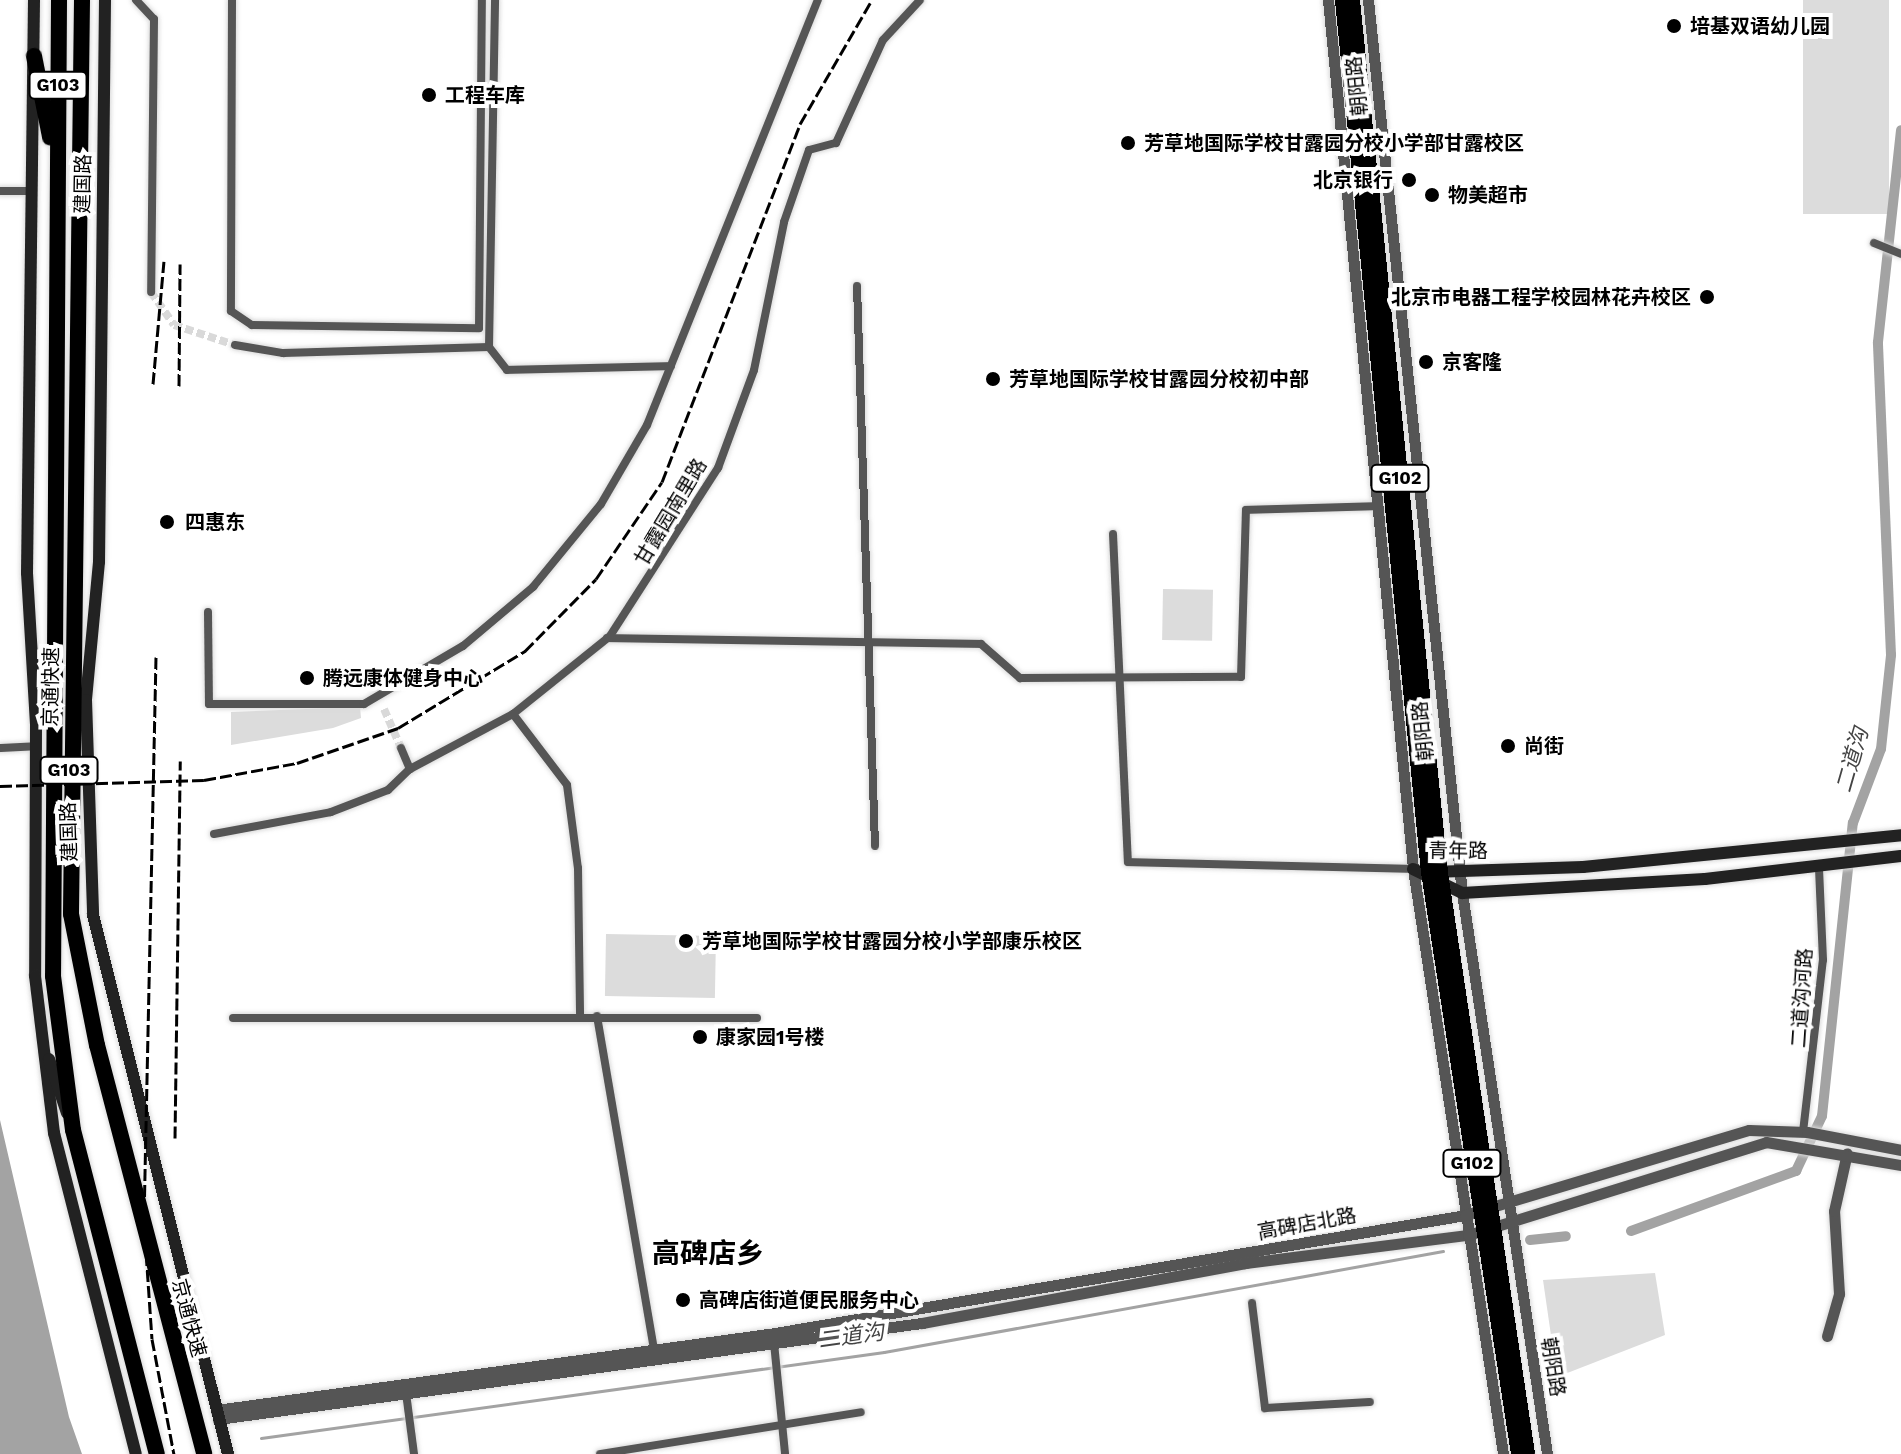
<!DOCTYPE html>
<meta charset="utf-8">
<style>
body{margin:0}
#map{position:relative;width:1901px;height:1454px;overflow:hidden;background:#fff;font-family:"Work Sans","Noto Sans SC",sans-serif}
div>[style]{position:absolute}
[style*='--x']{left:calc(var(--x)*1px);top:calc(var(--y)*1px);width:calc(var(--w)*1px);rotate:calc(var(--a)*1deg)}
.green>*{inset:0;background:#dcdcdc;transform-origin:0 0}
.water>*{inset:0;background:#a3a3a3}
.stream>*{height:3px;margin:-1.5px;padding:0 1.5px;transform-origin:1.5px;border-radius:1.5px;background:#a3a3a3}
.canal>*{height:10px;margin:-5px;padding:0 5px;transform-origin:5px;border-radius:5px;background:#a3a3a3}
.minor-tunnel>*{height:8px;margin-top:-4px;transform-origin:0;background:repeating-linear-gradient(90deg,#d9d9d9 0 8px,transparent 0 12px)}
.roads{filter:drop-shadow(0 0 2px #dbdbdb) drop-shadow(0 0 2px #dbdbdb)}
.minor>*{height:8px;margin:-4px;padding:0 4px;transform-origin:4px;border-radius:4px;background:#555}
.tertiary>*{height:11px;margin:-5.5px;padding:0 5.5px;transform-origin:5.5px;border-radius:5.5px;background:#555}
.secondary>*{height:12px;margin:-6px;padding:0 6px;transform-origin:6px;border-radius:6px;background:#222}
.trunk>*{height:14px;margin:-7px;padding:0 7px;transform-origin:7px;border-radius:7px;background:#000}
.motorway>*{height:16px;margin:-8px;padding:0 8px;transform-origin:8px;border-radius:8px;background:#000}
.rail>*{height:3px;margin-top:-1.5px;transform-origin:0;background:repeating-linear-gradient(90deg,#000 0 12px,transparent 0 16px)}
.dots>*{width:22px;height:22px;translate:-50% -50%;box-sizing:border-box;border:4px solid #fff;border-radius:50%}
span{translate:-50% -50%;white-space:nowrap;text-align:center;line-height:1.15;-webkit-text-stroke:8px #fff;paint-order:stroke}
.shield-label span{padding:2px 6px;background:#fff;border:2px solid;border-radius:6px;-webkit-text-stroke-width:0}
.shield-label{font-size:18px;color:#000;font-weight:700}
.poi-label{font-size:20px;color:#000;font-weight:700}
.left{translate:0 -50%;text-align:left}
.right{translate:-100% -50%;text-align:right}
.street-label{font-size:20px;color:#000}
.water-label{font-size:22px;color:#444;font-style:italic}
.district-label{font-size:28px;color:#000;font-weight:700}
</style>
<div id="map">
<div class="green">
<i style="left:1803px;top:0;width:86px;height:214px"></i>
<i style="left:1163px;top:589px;width:50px;height:51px;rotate:1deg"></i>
<i style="clip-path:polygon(360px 707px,361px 718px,333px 728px,231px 745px,231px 712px)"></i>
<i style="left:606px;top:934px;width:110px;height:62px;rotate:1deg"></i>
<i style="clip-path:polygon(1655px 1273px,1665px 1335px,1557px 1377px,1543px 1280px)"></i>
</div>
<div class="water">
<i style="clip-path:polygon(0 1120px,69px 1417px,82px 1454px,0 1454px)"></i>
</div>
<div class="stream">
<i style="--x:261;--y:1438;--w:629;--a:-7.86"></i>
<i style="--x:884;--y:1352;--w:568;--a:-10.24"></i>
</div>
<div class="canal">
<i style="--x:1631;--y:1231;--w:176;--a:-20"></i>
<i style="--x:1796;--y:1171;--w:61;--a:-64.7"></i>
<i style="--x:1822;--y:1116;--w:295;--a:-84"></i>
<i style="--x:1853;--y:823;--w:79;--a:-69.3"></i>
<i style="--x:1881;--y:749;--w:95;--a:-83.9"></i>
<i style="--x:1891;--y:655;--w:313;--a:-92.4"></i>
<i style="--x:1878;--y:342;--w:213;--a:-83.8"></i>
<i style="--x:1530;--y:1240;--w:36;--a:-6"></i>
</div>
<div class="minor-tunnel">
<i style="--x:151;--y:292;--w:40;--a:55.1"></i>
<i style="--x:174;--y:325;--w:64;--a:18.2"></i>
<i style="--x:384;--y:709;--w:43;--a:66.4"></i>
</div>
<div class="roads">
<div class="minor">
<i style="--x:136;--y:0;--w:26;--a:47"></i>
<i style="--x:154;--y:19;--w:273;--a:90.6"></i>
<i style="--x:232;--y:0;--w:311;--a:90.2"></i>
<i style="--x:231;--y:311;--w:25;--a:34"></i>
<i style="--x:252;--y:325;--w:227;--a:0.8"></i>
<i style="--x:479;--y:328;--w:328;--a:-89.5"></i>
<i style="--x:0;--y:191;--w:32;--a:0"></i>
<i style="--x:1874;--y:243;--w:29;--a:22"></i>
<i style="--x:857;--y:286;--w:560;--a:88.16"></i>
<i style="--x:235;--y:345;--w:49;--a:9.5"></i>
<i style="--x:283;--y:353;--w:206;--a:-1.7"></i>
<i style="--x:489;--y:347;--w:29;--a:52"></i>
<i style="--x:507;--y:370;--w:164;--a:-1.4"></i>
<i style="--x:489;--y:347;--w:347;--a:-89"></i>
<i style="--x:1113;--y:534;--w:328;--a:87.4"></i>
<i style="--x:1128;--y:862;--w:285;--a:1.4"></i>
<i style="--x:208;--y:612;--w:92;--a:89.4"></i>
<i style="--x:209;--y:704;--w:155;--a:0"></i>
<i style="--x:364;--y:704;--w:115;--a:-30.4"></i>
<i style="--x:463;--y:646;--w:92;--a:-40.1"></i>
<i style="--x:533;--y:587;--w:107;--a:-50.7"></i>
<i style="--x:601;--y:504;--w:91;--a:-59.8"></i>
<i style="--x:647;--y:425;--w:458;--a:-68.1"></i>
<i style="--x:607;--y:638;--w:374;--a:0.9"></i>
<i style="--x:981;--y:644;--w:52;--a:41.1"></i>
<i style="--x:1020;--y:678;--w:221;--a:-0.3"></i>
<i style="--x:1241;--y:677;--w:167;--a:-88.3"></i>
<i style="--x:1246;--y:510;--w:132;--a:-1.7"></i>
<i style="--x:513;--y:714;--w:89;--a:52.7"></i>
<i style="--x:567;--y:785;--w:84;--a:82.5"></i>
<i style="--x:578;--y:868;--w:148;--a:89.2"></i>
<i style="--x:0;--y:748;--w:36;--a:-3"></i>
<i style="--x:401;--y:748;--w:23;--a:67"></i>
<i style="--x:214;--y:834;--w:119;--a:-10.6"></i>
<i style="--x:331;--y:812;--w:61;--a:-21.1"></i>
<i style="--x:388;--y:790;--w:30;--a:-44"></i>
<i style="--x:410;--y:769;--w:117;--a:-28.1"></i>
<i style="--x:513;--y:714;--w:124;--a:-38.8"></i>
<i style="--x:610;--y:636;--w:200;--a:-57.3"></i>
<i style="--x:718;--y:468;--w:104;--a:-69.8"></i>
<i style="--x:754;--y:370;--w:151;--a:-78.5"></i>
<i style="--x:784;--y:222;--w:76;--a:-70.9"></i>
<i style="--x:809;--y:150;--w:28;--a:-15"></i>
<i style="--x:836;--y:143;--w:113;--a:-65.5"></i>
<i style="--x:883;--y:40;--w:54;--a:-47.2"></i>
<i style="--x:597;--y:1016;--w:339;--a:80.3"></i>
<i style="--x:233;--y:1018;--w:524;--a:0"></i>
<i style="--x:1803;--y:1132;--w:173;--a:-83.4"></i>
<i style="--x:1823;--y:960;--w:93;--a:-92.5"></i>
<i style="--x:1252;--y:1303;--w:106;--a:82.9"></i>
<i style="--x:1265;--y:1408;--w:105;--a:-3.3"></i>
<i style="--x:774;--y:1343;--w:112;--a:84.3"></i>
<i style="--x:406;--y:1393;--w:62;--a:82.5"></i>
<i style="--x:600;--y:1454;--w:264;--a:-9.1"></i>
</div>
<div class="tertiary">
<i style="--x:1328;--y:0;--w:873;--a:84.41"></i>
<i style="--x:1413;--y:869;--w:592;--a:81.25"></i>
<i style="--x:1368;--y:0;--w:898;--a:83.99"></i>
<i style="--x:1462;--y:893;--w:567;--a:81.38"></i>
<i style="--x:1827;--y:1336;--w:44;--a:-74.1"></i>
<i style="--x:1839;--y:1294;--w:83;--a:-93.4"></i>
<i style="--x:1834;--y:1211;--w:59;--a:-77.4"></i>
<i style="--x:216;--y:1410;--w:564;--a:-7.84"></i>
<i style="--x:775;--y:1333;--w:700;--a:-9.7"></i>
<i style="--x:1465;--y:1215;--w:296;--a:-16.7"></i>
<i style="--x:1749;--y:1130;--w:58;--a:2"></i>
<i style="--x:1807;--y:1132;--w:96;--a:10.8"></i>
<i style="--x:218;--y:1419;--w:711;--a:-7.77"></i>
<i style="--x:922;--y:1323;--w:329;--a:-10.5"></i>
<i style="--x:1245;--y:1263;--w:225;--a:-7.2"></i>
<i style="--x:1468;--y:1235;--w:312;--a:-17.3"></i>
<i style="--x:1766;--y:1142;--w:137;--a:9.7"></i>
</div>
<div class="secondary">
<i style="--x:34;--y:0;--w:573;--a:90.7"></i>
<i style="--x:27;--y:573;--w:153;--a:86.6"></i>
<i style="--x:36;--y:726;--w:250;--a:90.2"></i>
<i style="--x:35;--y:976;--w:158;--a:83.1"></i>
<i style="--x:54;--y:1133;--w:331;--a:75.7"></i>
<i style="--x:105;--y:0;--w:562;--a:90.61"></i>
<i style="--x:99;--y:562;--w:139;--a:95.4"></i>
<i style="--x:86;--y:700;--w:215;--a:88.1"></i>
<i style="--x:93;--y:915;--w:556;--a:75.94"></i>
<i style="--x:1413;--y:869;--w:55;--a:26.1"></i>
<i style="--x:1462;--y:893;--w:243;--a:-3.3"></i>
<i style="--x:1705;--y:879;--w:197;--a:-6.7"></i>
<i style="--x:1432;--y:872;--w:151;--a:-1.9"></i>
<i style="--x:1583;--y:867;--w:320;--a:-5.7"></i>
<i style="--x:49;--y:1059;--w:57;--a:71.6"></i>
</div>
<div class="trunk">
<i style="--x:1342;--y:0;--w:876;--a:84.37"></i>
<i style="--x:1428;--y:872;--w:589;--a:81.21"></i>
<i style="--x:1353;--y:0;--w:877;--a:84.24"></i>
<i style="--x:1441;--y:873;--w:587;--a:81.48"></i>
</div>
<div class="motorway">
<i style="--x:59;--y:0;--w:976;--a:90.35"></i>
<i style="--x:53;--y:976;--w:155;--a:82.6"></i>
<i style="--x:73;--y:1130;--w:335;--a:75.5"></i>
<i style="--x:82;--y:0;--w:914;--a:90.69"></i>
<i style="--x:71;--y:914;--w:134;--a:78.8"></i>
<i style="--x:97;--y:1045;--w:423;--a:75.3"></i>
<i style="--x:34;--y:56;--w:83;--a:78.8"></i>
</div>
</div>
<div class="rail">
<i style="--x:153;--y:384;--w:123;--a:-84.9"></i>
<i style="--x:179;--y:386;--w:122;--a:-89.5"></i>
<i style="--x:156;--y:657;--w:565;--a:91.22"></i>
<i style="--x:144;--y:1222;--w:117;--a:86.1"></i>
<i style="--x:152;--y:1339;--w:117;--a:79.2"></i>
<i style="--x:0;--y:786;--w:204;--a:-1.7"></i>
<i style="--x:204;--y:780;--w:95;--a:-10.4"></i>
<i style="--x:297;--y:763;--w:107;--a:-19.1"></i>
<i style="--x:398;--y:728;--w:149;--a:-31.2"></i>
<i style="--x:525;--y:651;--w:101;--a:-45.4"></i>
<i style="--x:596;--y:579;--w:117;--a:-55.8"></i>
<i style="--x:662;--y:482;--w:384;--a:-68.9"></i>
<i style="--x:800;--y:124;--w:143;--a:-59.9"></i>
<i style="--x:175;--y:1138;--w:377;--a:-89.2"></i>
</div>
<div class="dots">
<i style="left:1674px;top:26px;background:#000"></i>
<i style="left:429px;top:95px;background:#000"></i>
<i style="left:1128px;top:143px;background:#000"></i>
<i style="left:1409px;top:180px;background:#000"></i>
<i style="left:1432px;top:195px;background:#000"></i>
<i style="left:1707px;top:297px;background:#000"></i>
<i style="left:1426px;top:362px;background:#000"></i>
<i style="left:993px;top:379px;background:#000"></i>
<i style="left:167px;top:522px;background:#000"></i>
<i style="left:307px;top:678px;background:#000"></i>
<i style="left:1508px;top:746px;background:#000"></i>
<i style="left:686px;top:941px;background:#000"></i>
<i style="left:700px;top:1037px;background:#000"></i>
<i style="left:683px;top:1300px;background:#000"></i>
</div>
<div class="shield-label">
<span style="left:58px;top:85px">G103</span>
<span style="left:1400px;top:478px">G102</span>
<span style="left:69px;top:770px">G103</span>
<span style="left:1472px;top:1163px">G102</span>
</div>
<div class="poi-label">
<span class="left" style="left:1690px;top:26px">培基双语幼儿园</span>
<span class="left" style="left:445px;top:95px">工程车库</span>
<span class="left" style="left:1144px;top:143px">芳草地国际学校甘露园分校小学部甘露校区</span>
<span class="right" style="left:1393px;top:180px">北京银行</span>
<span class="left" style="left:1448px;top:195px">物美超市</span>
<span class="right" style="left:1691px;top:297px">北京市电器工程学校园林花卉校区</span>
<span class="left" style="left:1442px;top:362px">京客隆</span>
<span class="left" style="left:1009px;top:379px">芳草地国际学校甘露园分校初中部</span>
<span class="left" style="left:185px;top:522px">四惠东</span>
<span class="left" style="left:323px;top:678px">腾远康体健身中心</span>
<span class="left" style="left:1524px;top:746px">尚街</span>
<span class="left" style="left:702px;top:941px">芳草地国际学校甘露园分校小学部康乐校区</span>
<span class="left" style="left:716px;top:1037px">康家园1号楼</span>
<span class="left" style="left:699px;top:1300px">高碑店街道便民服务中心</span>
</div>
<div class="street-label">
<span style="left:1357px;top:86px;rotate:-96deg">朝阳路</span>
<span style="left:83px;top:184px;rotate:-89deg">建国路</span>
<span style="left:671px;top:512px;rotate:-59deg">甘露园南里路</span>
<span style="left:51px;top:687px;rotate:-89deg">京通快速</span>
<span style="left:1423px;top:731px;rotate:-96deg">朝阳路</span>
<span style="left:69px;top:832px;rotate:-92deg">建国路</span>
<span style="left:1458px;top:851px;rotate:1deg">青年路</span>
<span style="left:1802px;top:998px;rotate:-86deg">二道沟河路</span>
<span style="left:1307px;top:1224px;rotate:-10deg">高碑店北路</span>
<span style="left:189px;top:1318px;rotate:75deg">京通快速</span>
<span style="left:1553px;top:1367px;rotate:81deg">朝阳路</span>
</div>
<div class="water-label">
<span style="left:1852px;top:760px;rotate:-74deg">二道沟</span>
<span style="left:851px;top:1336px;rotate:-8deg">二道沟</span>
</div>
<div class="district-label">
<span style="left:708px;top:1254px">高碑店乡</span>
</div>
</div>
